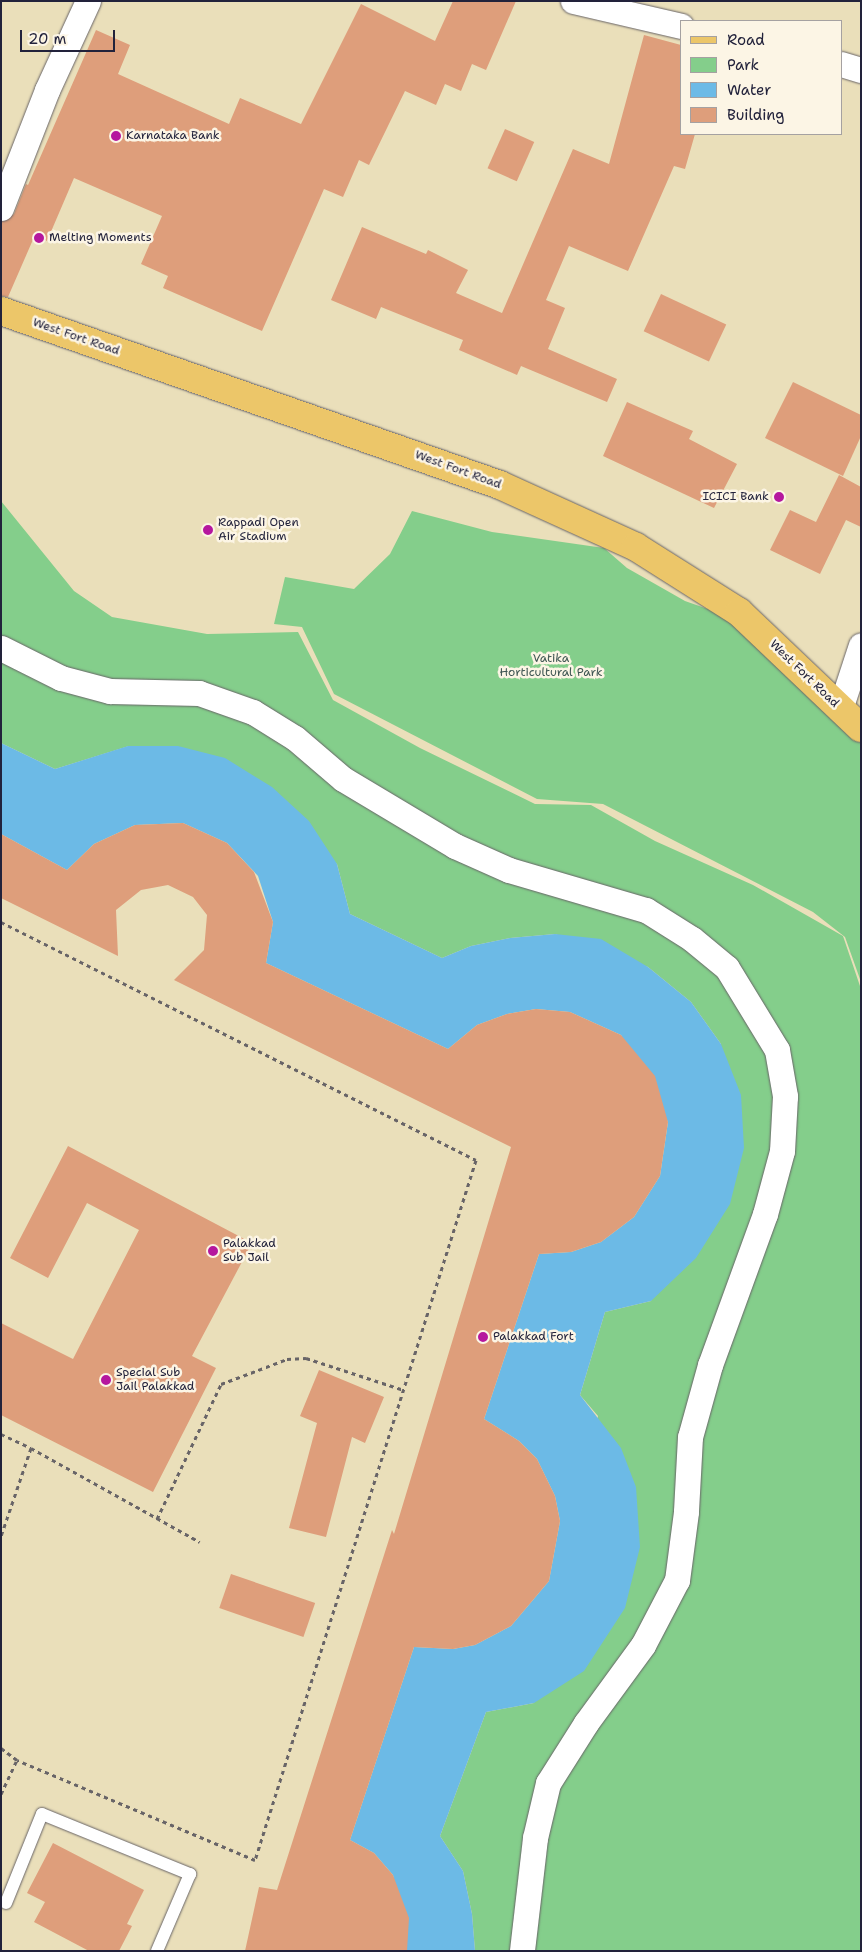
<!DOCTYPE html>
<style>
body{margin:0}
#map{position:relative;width:862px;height:1952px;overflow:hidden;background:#eadfba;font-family:"Shantell Sans",sans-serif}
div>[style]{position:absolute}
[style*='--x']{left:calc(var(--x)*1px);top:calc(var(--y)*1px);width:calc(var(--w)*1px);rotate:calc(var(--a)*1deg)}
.green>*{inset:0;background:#84ce8b}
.water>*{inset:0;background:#6cbae6}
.building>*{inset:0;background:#de9e7b;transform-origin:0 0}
.path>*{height:3px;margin-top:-1.5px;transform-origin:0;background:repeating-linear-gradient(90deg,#686467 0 4px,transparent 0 8px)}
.roads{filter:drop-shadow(0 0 1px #686467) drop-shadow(0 0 1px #686467)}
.lane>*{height:12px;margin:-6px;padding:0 6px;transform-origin:6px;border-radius:6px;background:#fff}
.street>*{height:25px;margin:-12.5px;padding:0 12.5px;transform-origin:12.5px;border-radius:12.5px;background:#fff}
.primary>*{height:28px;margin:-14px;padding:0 14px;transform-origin:14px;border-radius:14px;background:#ecc669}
.dots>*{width:14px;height:14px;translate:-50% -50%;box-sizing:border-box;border:2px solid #fcf5e5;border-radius:50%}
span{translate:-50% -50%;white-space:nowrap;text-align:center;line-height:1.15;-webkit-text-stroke:5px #fcf5e5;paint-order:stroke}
.poi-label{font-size:12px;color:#22223b}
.left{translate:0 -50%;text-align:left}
.right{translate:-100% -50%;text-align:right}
.street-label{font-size:12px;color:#22223b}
.park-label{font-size:12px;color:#3f5653}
.frame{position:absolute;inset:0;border:2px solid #22223b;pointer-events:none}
.legend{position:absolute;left:680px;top:20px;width:162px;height:115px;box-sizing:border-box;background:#fcf5e5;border:1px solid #a5a1a1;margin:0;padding:6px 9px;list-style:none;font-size:15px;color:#22223b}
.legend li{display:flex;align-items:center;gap:10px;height:25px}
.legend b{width:25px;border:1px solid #a5a1a1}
.scale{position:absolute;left:20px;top:30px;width:95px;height:22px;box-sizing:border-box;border:2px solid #22223b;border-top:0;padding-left:6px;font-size:15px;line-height:18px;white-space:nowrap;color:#22223b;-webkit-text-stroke:4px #fcf5e5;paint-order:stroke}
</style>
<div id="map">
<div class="green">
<i style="clip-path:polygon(1px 501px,74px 591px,112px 617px,207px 634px,298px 632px,333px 700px,420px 748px,535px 804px,591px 805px,655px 841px,753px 885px,843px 936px,861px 989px,861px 1951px,475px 1951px,472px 1914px,463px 1871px,440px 1836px,486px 1712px,534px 1703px,598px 1416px,580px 1395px,605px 1312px,651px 1301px,721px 1044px,691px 1002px,648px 967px,555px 934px,510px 938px,471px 946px,442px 958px,350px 914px,337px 864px,129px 746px,55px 769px,1px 743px)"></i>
<i style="clip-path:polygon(412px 511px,492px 532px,604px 548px,627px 568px,685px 601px,739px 620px,861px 739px,861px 982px,845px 937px,813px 912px,603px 804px,537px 799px,334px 694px,302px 627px,274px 624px,285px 577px,354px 589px,390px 554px)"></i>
</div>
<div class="water">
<i style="clip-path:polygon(1px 743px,55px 769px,128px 746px,178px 746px,225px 758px,272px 787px,309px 821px,337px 864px,350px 914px,442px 958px,471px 946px,510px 938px,555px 934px,601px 939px,648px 967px,691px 1002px,721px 1044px,741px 1095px,744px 1148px,730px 1204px,696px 1258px,651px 1301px,605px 1312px,580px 1395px,621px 1448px,636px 1487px,640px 1547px,625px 1608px,584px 1671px,534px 1703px,486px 1712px,440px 1836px,463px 1871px,472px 1914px,475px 1951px,407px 1951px,393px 1875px,374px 1853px,350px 1840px,414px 1647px,453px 1649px,475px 1645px,511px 1626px,549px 1581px,560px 1521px,555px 1496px,537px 1459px,519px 1441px,484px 1419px,539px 1254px,571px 1252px,601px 1242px,634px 1217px,660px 1176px,668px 1122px,621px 1035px,570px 1012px,536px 1009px,507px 1014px,477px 1025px,448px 1049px,266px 963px,273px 922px,258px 876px,227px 843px,183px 823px,135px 825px,94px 844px,67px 870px,1px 834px)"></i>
</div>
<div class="building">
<i style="clip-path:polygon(453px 1px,516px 1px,486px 70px,472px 64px,461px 91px,445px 84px,436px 105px,405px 91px,369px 165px,359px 160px,343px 197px,324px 189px,262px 331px,163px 288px,168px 276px,141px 264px,162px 216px,74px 178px,47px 241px,35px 235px,8px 297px,1px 296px,1px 222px,14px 214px,26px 184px,28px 185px,96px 30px,130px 45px,118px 74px,229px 124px,240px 98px,301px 124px,361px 4px,435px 41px)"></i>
<i style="clip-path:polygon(644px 35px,681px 45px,681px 134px,695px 134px,685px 169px,674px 166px,628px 271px,569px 246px,546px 300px,565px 308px,548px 349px,617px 379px,607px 402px,521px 366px,517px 375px,459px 350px,463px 340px,381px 307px,376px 319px,331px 300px,362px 227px,426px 254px,428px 250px,468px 270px,456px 293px,502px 313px,573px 149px,609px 164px)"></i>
<i style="left:505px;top:129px;width:32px;height:43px;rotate:24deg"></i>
<i style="left:661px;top:294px;width:72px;height:41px;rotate:25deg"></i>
<i style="clip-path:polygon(793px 382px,861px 415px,861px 436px,843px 476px,765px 438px)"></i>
<i style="clip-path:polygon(627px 402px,693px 431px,689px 439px,737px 464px,714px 508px,603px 456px)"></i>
<i style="clip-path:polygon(839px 475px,861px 487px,861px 527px,846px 520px,820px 574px,770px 550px,790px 510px,816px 522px)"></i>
<i style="clip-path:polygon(183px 823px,227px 843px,254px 872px,273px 922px,266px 963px,448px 1049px,477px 1025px,507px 1014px,536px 1009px,570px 1012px,621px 1035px,655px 1076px,668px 1122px,660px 1176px,634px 1217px,601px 1242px,571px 1252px,539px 1254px,484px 1419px,519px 1441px,537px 1459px,555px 1496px,560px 1521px,549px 1581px,511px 1626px,475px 1645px,453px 1649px,414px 1647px,350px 1840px,374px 1853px,393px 1875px,409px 1918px,407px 1951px,245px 1951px,259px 1887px,277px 1890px,392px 1530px,394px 1534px,511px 1147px,174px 980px,204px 950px,207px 915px,193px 897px,168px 885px,141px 890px,116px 910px,118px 956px,1px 898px,1px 834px,67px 870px,94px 844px,135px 825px)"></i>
<i style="clip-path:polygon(68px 1146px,252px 1243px,192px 1356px,216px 1368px,153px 1492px,1px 1415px,1px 1323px,73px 1359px,139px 1230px,87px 1203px,48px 1278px,10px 1258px)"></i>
<i style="clip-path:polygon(319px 1370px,384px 1397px,365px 1443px,352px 1437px,326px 1537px,289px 1528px,317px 1423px,300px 1416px)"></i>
<i style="left:231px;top:1574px;width:89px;height:36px;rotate:19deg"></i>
<i style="clip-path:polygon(53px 1843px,144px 1890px,127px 1924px,132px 1926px,119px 1951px,89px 1951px,34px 1922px,45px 1902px,27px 1893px)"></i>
</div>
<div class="path">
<i style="--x:1;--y:922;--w:531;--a:26.61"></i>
<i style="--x:476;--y:1160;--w:734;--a:107.52"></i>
<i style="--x:255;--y:1860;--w:258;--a:-157.2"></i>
<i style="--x:17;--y:1760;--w:20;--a:-143"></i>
<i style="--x:1;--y:1434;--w:33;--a:25"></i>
<i style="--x:31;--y:1448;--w:93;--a:108.8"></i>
<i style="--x:31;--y:1448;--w:193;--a:29.1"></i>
<i style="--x:157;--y:1519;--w:149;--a:-64.6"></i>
<i style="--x:221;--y:1384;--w:71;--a:-20.7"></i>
<i style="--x:287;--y:1359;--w:19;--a:-3"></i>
<i style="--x:306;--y:1358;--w:103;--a:18.1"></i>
<i style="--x:1;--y:1794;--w:38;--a:-65"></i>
</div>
<div class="roads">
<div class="lane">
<i style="--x:6;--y:1903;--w:96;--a:-68"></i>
<i style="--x:42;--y:1814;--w:160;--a:22.1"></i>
<i style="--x:190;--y:1874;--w:84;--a:113.2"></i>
</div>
<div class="street">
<i style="--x:573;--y:1;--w:111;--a:13"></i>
<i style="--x:841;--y:64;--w:21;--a:17"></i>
<i style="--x:1;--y:208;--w:127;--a:-68.7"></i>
<i style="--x:47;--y:90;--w:98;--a:-65.3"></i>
<i style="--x:1;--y:648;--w:67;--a:26.6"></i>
<i style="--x:61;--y:678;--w:51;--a:14.9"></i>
<i style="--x:110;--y:691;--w:89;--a:1.3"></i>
<i style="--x:199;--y:693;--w:57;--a:19.4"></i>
<i style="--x:253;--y:712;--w:49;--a:31.8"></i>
<i style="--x:295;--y:738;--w:63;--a:40.5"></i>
<i style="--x:343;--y:779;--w:131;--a:30.9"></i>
<i style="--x:455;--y:846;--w:59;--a:24"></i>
<i style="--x:509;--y:870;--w:143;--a:16.3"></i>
<i style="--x:646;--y:910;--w:54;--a:32.2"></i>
<i style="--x:692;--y:939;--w:45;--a:39.6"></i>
<i style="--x:727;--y:968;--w:96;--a:58.6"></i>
<i style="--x:777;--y:1050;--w:47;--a:80.1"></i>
<i style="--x:785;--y:1096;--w:55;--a:93.1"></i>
<i style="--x:782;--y:1151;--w:65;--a:105.1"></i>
<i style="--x:765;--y:1214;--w:161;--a:110"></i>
<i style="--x:710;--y:1365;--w:75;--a:105.5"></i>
<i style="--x:690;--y:1437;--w:75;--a:93.1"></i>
<i style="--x:686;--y:1512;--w:69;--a:97.5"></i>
<i style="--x:677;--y:1580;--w:73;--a:117.6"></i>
<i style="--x:643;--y:1645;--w:97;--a:126.2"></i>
<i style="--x:586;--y:1723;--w:71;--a:122.3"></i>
<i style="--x:548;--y:1783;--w:57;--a:103.3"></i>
<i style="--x:535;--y:1838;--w:114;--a:96.6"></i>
<i style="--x:840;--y:709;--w:67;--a:-71.8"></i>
</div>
<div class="primary">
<i style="--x:1;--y:311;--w:528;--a:19.22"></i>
<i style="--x:500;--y:485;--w:149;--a:24.5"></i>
<i style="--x:636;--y:547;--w:122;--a:32.3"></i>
<i style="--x:739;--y:612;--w:168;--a:43.6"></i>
</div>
</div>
<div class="dots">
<i style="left:116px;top:136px;background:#b5179e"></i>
<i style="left:39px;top:238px;background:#b5179e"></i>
<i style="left:779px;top:497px;background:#b5179e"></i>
<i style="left:208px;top:530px;background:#b5179e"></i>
<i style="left:213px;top:1251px;background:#b5179e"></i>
<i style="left:483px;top:1337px;background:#b5179e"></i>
<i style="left:106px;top:1380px;background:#b5179e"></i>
</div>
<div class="poi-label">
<span class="left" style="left:126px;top:136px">Karnataka Bank</span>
<span class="left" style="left:49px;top:238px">Melting Moments</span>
<span class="right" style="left:769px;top:497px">ICICI Bank</span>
<span class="left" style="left:218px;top:530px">Rappadi Open<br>Air Stadium</span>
<span class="left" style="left:223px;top:1251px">Palakkad<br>Sub Jail</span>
<span class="left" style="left:493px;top:1337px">Palakkad Fort</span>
<span class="left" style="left:116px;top:1380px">Special Sub<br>Jail Palakkad</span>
</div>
<div class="street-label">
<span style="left:76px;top:337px;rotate:19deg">West Fort Road</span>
<span style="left:458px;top:470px;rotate:20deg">West Fort Road</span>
<span style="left:804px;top:674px;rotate:44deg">West Fort Road</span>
</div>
<div class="park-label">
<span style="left:551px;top:666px">Vatika<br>Horticultural Park</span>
</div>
<div class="frame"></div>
<ul class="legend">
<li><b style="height:6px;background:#ecc669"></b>Road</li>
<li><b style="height:14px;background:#84ce8b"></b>Park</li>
<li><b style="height:14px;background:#6cbae6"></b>Water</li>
<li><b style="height:14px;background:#de9e7b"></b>Building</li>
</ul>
<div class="scale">20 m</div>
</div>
